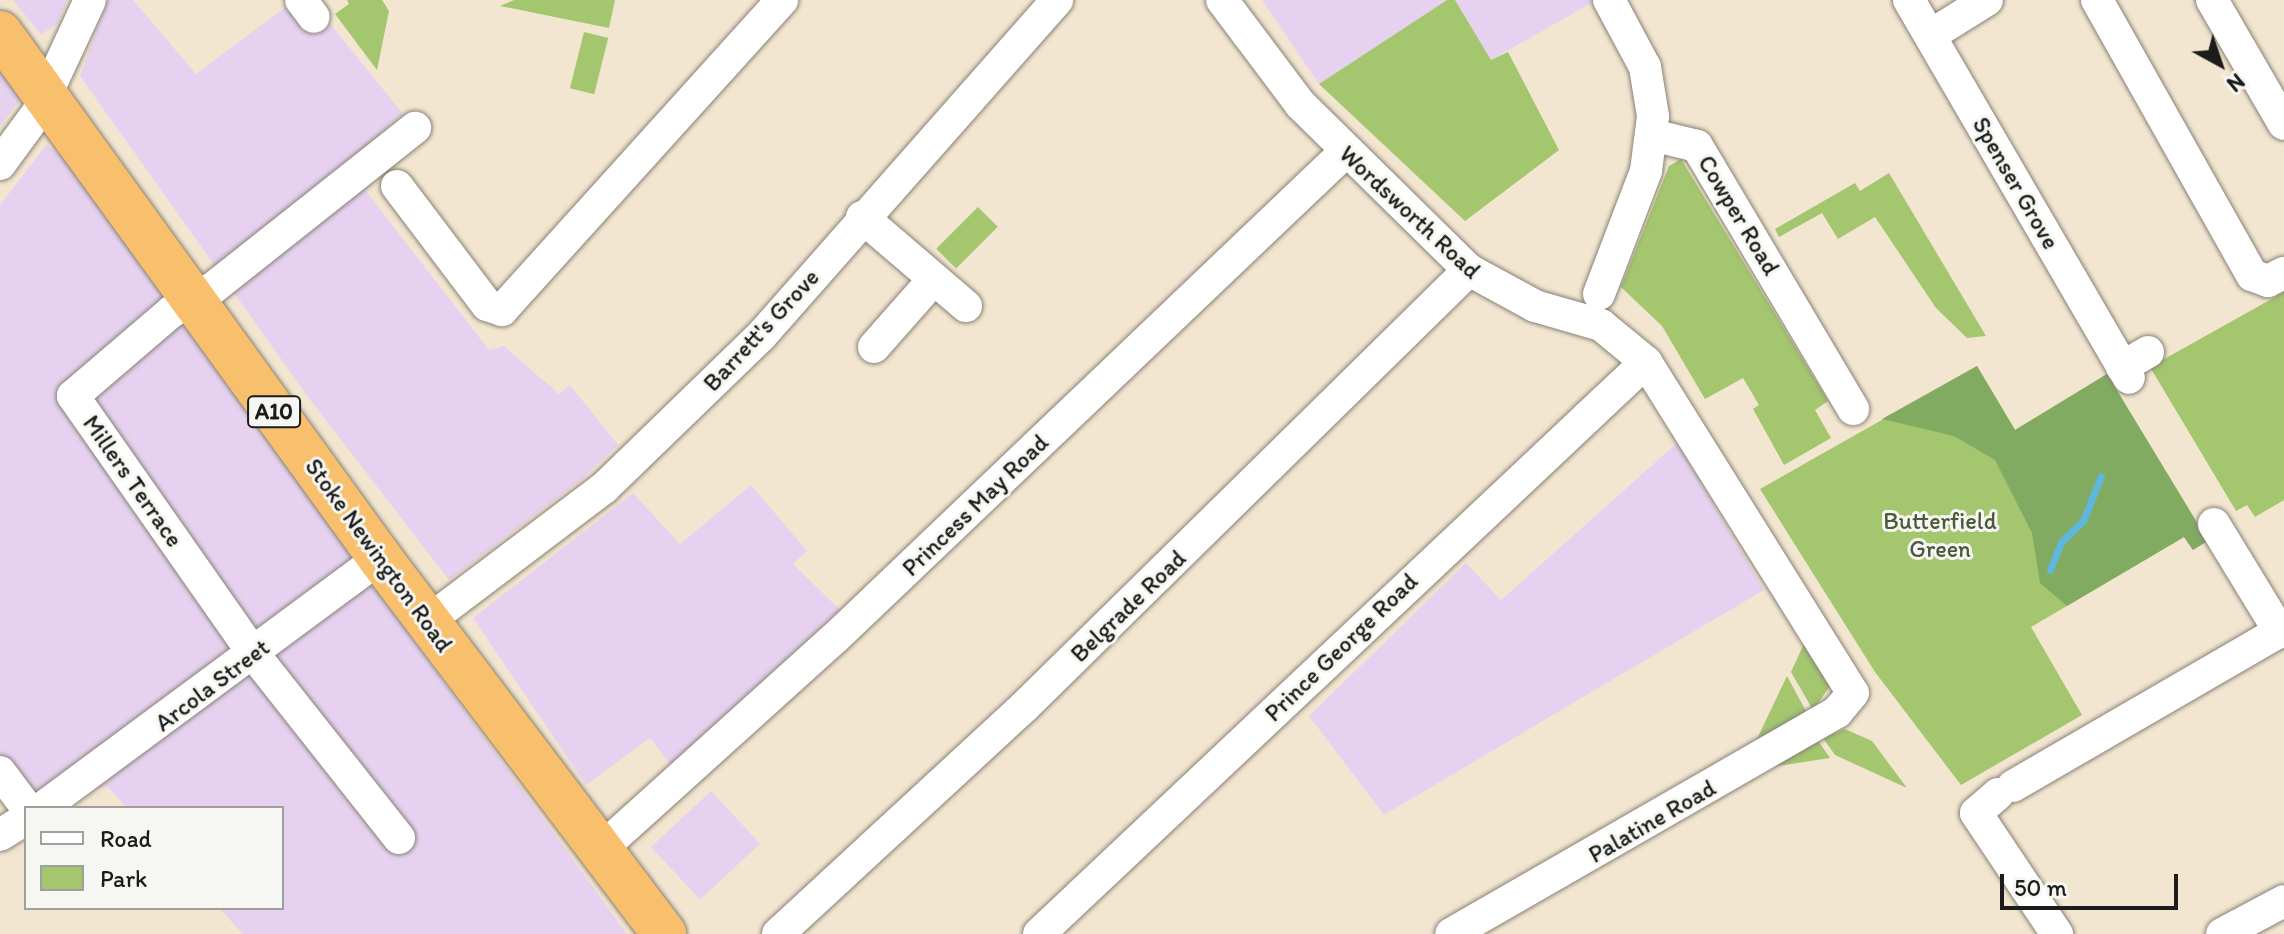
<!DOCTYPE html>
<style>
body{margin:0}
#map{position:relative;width:2284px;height:934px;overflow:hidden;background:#f3e6d1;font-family:Itim,sans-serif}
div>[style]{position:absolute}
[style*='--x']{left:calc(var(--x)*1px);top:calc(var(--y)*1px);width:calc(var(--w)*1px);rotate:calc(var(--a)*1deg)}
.built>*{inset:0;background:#e6d2f0;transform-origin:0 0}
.green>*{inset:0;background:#a3c66f;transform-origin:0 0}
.forest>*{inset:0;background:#82ab62}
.stream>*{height:7px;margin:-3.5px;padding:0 3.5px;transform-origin:3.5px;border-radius:3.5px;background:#5eb8dc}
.roads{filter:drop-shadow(0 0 2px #888176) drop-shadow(0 0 2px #888176)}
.minor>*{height:32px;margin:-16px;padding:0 16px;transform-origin:16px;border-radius:16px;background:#fff}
.highway>*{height:44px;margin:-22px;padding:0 22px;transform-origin:22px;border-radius:22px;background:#f8bf6c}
span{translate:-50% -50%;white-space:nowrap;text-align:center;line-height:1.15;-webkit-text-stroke:6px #f6f6f2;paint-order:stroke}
.shield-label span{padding:2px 6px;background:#f6f6f2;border:2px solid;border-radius:6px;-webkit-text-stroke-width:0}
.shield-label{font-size:22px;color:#1c1c1c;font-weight:700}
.street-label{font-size:24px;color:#1c1c1c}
.park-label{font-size:24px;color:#4b5839}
.legend{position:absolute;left:24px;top:806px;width:260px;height:104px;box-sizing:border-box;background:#f6f6f2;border:2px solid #9f9f9c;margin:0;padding:10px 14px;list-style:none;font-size:24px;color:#1c1c1c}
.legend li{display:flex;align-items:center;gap:16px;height:40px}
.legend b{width:40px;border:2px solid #9f9f9c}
.north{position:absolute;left:2180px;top:24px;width:80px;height:80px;-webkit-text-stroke:6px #f6f6f2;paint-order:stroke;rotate:140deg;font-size:22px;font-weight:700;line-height:32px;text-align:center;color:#1c1c1c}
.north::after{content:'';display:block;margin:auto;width:28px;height:36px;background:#1c1c1c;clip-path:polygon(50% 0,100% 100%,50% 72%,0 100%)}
.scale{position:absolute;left:2000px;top:874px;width:178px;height:36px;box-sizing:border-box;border:4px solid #1c1c1c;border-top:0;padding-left:10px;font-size:24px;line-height:28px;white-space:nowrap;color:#1c1c1c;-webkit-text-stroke:6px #f6f6f2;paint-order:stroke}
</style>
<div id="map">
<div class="built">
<i style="clip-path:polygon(13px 0,67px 0,58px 23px,41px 35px)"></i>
<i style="clip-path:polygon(108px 0,133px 0,196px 74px,295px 0,311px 0,403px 114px,345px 164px,489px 350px,504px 346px,559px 394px,570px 385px,618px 445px,581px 480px,449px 580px,308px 397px,80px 76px)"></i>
<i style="clip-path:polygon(1262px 0,1447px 0,1319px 84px)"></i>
<i style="clip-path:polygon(1455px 0,1597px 0,1491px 60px)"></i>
<i style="clip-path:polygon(0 70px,22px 98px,0 126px)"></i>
<i style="clip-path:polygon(46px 145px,60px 154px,627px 934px,243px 934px,219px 908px,282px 908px,282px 808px,127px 808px,107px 786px,16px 810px,0 788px,0 205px)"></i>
<i style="clip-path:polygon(1677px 443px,1764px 590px,1384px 815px,1309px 716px,1466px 563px,1501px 600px)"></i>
<i style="clip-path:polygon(751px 485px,807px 551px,793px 564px,840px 610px,671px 765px,650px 738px,586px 785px,473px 618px,633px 493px,680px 544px)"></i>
<i style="left:711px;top:791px;width:72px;height:82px;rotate:47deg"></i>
</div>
<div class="green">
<i style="clip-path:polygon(347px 0,382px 0,389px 11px,377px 70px,335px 14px,349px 4px)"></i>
<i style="clip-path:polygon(514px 0,615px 0,609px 28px,500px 6px)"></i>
<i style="clip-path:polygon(1447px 0,1455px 0,1491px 60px,1508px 52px,1559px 150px,1465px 221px,1319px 84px)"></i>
<i style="left:584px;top:32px;width:25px;height:58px;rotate:14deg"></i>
<i style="clip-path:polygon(1681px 159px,1828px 401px,1815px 410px,1831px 438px,1784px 465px,1753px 409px,1759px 405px,1743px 378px,1705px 399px,1662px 326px,1621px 287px,1669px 166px)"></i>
<i style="clip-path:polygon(1889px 173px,1986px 336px,1967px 338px,1936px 308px,1875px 217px,1838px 239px,1822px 213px,1779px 237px,1775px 229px,1855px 183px,1860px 191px)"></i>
<i style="left:978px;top:207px;width:28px;height:59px;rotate:45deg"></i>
<i style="clip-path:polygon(2284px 292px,2284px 500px,2255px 517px,2247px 505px,2236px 511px,2150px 367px)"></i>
<i style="clip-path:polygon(1977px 366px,2015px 430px,2107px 374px,2198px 524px,2193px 550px,2184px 537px,2031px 627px,2082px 715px,1961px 785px,1875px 672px,1760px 489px)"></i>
<i style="clip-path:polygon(1807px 637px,1830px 686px,1813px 710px,1791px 672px)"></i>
<i style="clip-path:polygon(1787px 676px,1807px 713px,1756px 741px)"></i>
<i style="clip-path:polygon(1845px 729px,1872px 741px,1907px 788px,1835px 755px,1823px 738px)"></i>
<i style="clip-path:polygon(1817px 739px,1830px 758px,1771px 767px)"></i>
</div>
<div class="forest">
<i style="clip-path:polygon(1977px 366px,2015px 430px,2107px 374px,2208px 541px,2193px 550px,2184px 537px,2067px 606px,2040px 583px,2032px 533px,1995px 460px,1954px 436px,1882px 419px)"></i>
</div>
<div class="stream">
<i style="--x:2050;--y:570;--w:31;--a:-68"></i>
<i style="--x:2062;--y:541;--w:29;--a:-44"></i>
<i style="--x:2083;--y:521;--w:48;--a:-68.2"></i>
</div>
<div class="roads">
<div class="minor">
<i style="--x:301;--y:0;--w:21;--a:53"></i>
<i style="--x:1222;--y:0;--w:130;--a:53.1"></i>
<i style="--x:1300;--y:104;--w:237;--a:44.5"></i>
<i style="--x:1469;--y:270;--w:75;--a:28.6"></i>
<i style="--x:1535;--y:306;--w:69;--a:16.1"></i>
<i style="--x:1601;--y:325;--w:58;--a:39.4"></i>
<i style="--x:1646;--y:362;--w:390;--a:58"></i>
<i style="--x:1853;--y:693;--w:25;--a:130"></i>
<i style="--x:1837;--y:712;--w:445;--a:150.1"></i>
<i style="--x:1909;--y:0;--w:437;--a:59.8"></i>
<i style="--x:2097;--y:0;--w:316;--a:60.6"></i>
<i style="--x:2252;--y:275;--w:17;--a:21"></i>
<i style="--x:2268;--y:281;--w:18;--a:-27"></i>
<i style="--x:2212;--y:0;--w:143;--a:59.9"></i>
<i style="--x:1931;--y:35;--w:66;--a:-32"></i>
<i style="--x:1652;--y:135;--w:46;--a:13.7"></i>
<i style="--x:1697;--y:146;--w:306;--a:59.3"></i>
<i style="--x:0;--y:164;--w:64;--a:-53.8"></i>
<i style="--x:38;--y:112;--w:123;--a:-65.1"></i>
<i style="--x:397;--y:186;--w:149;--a:52.9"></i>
<i style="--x:487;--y:305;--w:16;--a:18"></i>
<i style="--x:502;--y:310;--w:418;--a:-47.9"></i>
<i style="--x:862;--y:217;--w:137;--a:40.6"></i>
<i style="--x:1599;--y:294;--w:132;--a:-69.1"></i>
<i style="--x:1646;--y:171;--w:55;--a:-82.7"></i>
<i style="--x:1653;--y:116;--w:50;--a:-99.3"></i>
<i style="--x:1645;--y:67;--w:76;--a:-118.2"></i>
<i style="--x:874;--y:347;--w:89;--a:-48.6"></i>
<i style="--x:2122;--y:367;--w:30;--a:-30"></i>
<i style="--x:2214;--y:524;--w:127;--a:58.6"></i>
<i style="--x:428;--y:621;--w:221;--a:-37.1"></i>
<i style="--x:604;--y:488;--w:219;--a:-44.1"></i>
<i style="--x:761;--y:336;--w:448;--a:-48.6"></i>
<i style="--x:0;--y:772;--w:45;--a:53.1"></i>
<i style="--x:2013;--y:786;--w:313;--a:-30.1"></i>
<i style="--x:1998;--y:794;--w:29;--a:139"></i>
<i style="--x:1976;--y:813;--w:146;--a:56.2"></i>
<i style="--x:42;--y:808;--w:420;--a:-36.5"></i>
<i style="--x:0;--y:835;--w:31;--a:-32"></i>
<i style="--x:399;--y:838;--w:236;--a:-128.3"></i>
<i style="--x:253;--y:653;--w:314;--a:-125"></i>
<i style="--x:73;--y:396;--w:129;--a:-40.6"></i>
<i style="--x:171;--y:312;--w:48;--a:-29.7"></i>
<i style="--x:213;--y:288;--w:258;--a:-38.4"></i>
<i style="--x:599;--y:851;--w:318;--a:-42.1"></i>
<i style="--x:835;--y:638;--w:704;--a:-43.62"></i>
<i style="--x:778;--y:934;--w:335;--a:-42.7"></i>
<i style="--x:1024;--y:707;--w:624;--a:-44.48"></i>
<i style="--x:1039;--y:934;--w:834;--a:-43.3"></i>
<i style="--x:2222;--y:934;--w:70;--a:-28"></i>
</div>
<div class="highway">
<i style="--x:0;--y:33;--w:648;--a:54.1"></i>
<i style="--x:380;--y:558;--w:471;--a:52.9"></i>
</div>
</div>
<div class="shield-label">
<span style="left:274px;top:412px">A10</span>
</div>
<div class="street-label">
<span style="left:2016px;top:183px;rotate:60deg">Spenser Grove</span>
<span style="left:1410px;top:212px;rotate:43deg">Wordsworth Road</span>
<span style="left:1739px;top:215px;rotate:59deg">Cowper Road</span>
<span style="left:761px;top:330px;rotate:-47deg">Barrett's Grove</span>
<span style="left:133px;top:481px;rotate:55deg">Millers Terrace</span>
<span style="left:975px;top:505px;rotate:-44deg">Princess May Road</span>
<span style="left:379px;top:555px;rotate:54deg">Stoke Newington Road</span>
<span style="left:1128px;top:606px;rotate:-44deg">Belgrade Road</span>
<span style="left:1341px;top:647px;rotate:-44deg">Prince George Road</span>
<span style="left:212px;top:685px;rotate:-37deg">Arcola Street</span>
<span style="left:1652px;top:821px;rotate:-30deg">Palatine Road</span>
</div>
<div class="park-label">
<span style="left:1940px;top:535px">Butterfield<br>Green</span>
</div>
<ul class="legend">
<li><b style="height:10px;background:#fff"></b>Road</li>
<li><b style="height:22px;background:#a3c66f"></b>Park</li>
</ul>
<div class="north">N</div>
<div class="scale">50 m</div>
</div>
